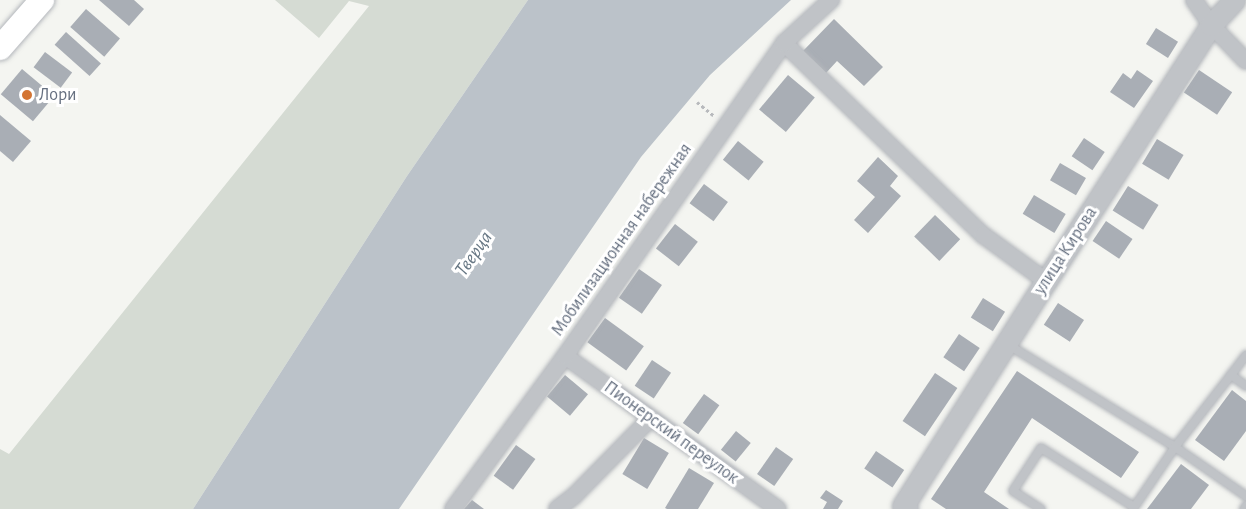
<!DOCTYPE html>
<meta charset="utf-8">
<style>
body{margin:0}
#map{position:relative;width:1246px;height:509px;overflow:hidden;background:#f4f5f1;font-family:"Alegreya Sans",sans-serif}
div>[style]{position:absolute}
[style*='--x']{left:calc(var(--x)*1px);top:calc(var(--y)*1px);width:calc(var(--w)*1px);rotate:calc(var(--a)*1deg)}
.green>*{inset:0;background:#d5dbd3}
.water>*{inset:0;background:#bbc2c9}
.building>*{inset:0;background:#a9aeb5;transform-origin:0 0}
.path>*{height:3px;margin-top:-1.5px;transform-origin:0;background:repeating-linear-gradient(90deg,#b8babd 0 3px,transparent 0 6px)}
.roads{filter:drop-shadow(0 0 2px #b3b6bb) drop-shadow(0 0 2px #b3b6bb)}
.service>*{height:8px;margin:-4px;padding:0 4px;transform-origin:4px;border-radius:4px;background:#c0c3c7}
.minor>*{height:16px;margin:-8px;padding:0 8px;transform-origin:8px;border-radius:8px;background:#c0c3c7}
.tertiary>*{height:21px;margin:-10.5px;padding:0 10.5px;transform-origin:10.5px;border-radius:10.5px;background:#c0c3c7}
.secondary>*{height:24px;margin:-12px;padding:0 12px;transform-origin:12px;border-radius:12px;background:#fff}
.dots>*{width:16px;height:16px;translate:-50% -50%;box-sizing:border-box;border:3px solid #fff;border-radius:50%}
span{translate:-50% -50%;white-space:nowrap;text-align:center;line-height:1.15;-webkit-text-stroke:6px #fff;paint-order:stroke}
.poi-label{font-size:18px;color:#667080}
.left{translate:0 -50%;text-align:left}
.street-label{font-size:18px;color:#667080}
.water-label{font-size:20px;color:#677784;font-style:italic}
</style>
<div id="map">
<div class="green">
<i style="clip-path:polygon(275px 0,528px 0,407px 176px,193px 509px,0 509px,0 449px,9px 454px,369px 6px,349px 1px,319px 38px)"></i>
</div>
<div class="water">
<i style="clip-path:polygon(528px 0,791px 0,710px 75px,641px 157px,399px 509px,193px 509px,407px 176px)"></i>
</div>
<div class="building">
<i style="clip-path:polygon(99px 0,134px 0,144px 9px,129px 26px)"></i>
<i style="left:86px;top:9px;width:45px;height:24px;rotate:41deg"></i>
<i style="clip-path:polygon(834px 19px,883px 67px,864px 86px,837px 61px,826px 73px,803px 51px)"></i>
<i style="left:1156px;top:28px;width:26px;height:19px;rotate:32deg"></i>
<i style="left:66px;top:32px;width:47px;height:17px;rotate:42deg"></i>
<i style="left:45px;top:52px;width:34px;height:19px;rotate:37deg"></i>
<i style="left:22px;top:69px;width:42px;height:33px;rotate:40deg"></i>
<i style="clip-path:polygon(1137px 70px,1153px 81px,1134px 108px,1110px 92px,1123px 73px,1131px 79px)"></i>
<i style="left:1199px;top:70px;width:40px;height:27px;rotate:34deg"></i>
<i style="left:788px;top:75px;width:35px;height:45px;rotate:40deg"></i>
<i style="clip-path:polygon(0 115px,31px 141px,13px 162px,0 151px)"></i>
<i style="left:1084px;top:138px;width:25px;height:22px;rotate:34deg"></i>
<i style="left:1157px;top:139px;width:31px;height:29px;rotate:31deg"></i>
<i style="left:738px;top:141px;width:33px;height:24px;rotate:39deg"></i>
<i style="clip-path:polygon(878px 157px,898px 176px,890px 186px,901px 196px,868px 233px,854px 220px,875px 197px,857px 181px)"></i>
<i style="left:1060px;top:163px;width:30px;height:20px;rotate:30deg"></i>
<i style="left:704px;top:184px;width:30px;height:24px;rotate:37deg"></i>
<i style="left:1128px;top:186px;width:36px;height:29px;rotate:32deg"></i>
<i style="left:1034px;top:195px;width:37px;height:22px;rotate:31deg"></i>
<i style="left:935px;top:215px;width:35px;height:30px;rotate:44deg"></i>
<i style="left:1106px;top:221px;width:32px;height:24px;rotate:34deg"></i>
<i style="left:675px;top:224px;width:29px;height:31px;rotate:38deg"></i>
<i style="left:639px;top:269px;width:28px;height:35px;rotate:35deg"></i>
<i style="left:983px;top:298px;width:26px;height:23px;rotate:32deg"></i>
<i style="left:1058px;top:303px;width:31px;height:26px;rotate:33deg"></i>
<i style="left:605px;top:318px;width:48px;height:30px;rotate:36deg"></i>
<i style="left:959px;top:334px;width:25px;height:28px;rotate:34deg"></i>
<i style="left:652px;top:360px;width:23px;height:31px;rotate:34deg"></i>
<i style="clip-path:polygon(1017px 371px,1139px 452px,1121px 478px,1032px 418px,984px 492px,1009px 509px,946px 509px,931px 499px)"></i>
<i style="left:935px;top:373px;width:27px;height:58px;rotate:34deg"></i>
<i style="left:565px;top:375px;width:30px;height:28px;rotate:40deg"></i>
<i style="clip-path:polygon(1232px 390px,1246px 401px,1246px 431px,1224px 461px,1195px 440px)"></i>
<i style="left:704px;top:394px;width:19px;height:36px;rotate:36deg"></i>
<i style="left:736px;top:431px;width:19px;height:24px;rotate:39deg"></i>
<i style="left:644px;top:438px;width:29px;height:42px;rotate:31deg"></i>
<i style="left:516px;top:445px;width:24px;height:38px;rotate:36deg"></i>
<i style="left:776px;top:447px;width:21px;height:33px;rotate:35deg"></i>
<i style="left:876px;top:451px;width:34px;height:21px;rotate:34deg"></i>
<i style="clip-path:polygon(1181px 464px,1209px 485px,1191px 509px,1147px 509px)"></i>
<i style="clip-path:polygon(689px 468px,714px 483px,698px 509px,667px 509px,665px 508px)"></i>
<i style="clip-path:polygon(826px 490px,843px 501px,838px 509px,823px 509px,827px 502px,820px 498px)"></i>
<i style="clip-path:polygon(472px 500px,484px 509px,464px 509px)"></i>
</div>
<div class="path">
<i style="--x:697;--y:102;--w:21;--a:39"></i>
</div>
<div class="roads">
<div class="service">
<i style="--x:1007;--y:344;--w:197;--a:31.5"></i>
<i style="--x:1175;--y:447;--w:75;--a:124.1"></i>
<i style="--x:1231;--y:375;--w:25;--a:-53"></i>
<i style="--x:1246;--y:386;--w:19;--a:-144"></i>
<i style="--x:1231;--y:375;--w:91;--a:127.9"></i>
<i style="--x:1175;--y:447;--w:86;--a:34.6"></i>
<i style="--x:1041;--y:509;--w:33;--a:-147"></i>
<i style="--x:1013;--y:491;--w:51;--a:-56.9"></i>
<i style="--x:1041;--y:448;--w:110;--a:32.4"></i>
<i style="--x:1244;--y:509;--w:4;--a:-56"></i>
</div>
<div class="minor">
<i style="--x:1194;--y:0;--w:30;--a:56"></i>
<i style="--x:1211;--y:25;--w:50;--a:45.8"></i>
<i style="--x:784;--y:43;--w:277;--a:44"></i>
<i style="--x:983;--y:235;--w:78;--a:36.1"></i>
<i style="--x:565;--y:356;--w:262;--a:35.7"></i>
<i style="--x:453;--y:509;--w:190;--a:-53.8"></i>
<i style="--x:565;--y:356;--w:382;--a:-55"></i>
<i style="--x:784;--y:43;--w:64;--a:-42.5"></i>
<i style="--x:557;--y:509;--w:20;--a:-37"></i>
<i style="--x:573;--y:497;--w:110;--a:-45.4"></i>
</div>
<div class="tertiary">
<i style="--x:907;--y:509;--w:5;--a:-143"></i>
<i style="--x:903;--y:506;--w:267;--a:-57.6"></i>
<i style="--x:1046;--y:281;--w:305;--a:-57.2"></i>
<i style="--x:1211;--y:25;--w:34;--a:-47"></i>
</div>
<div class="secondary">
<i style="--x:0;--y:48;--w:64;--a:-48.8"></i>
</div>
</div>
<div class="dots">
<i style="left:27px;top:95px;background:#d37433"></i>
</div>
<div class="poi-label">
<span class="left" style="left:39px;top:95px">Лори</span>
</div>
<div class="street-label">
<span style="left:622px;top:240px;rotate:-55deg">Мобилизационная набережная</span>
<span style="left:1066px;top:251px;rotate:-57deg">улица Кирова</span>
<span style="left:671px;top:433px;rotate:36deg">Пионерский переулок</span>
</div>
<div class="water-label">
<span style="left:474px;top:254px;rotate:-55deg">Тверца</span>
</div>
</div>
